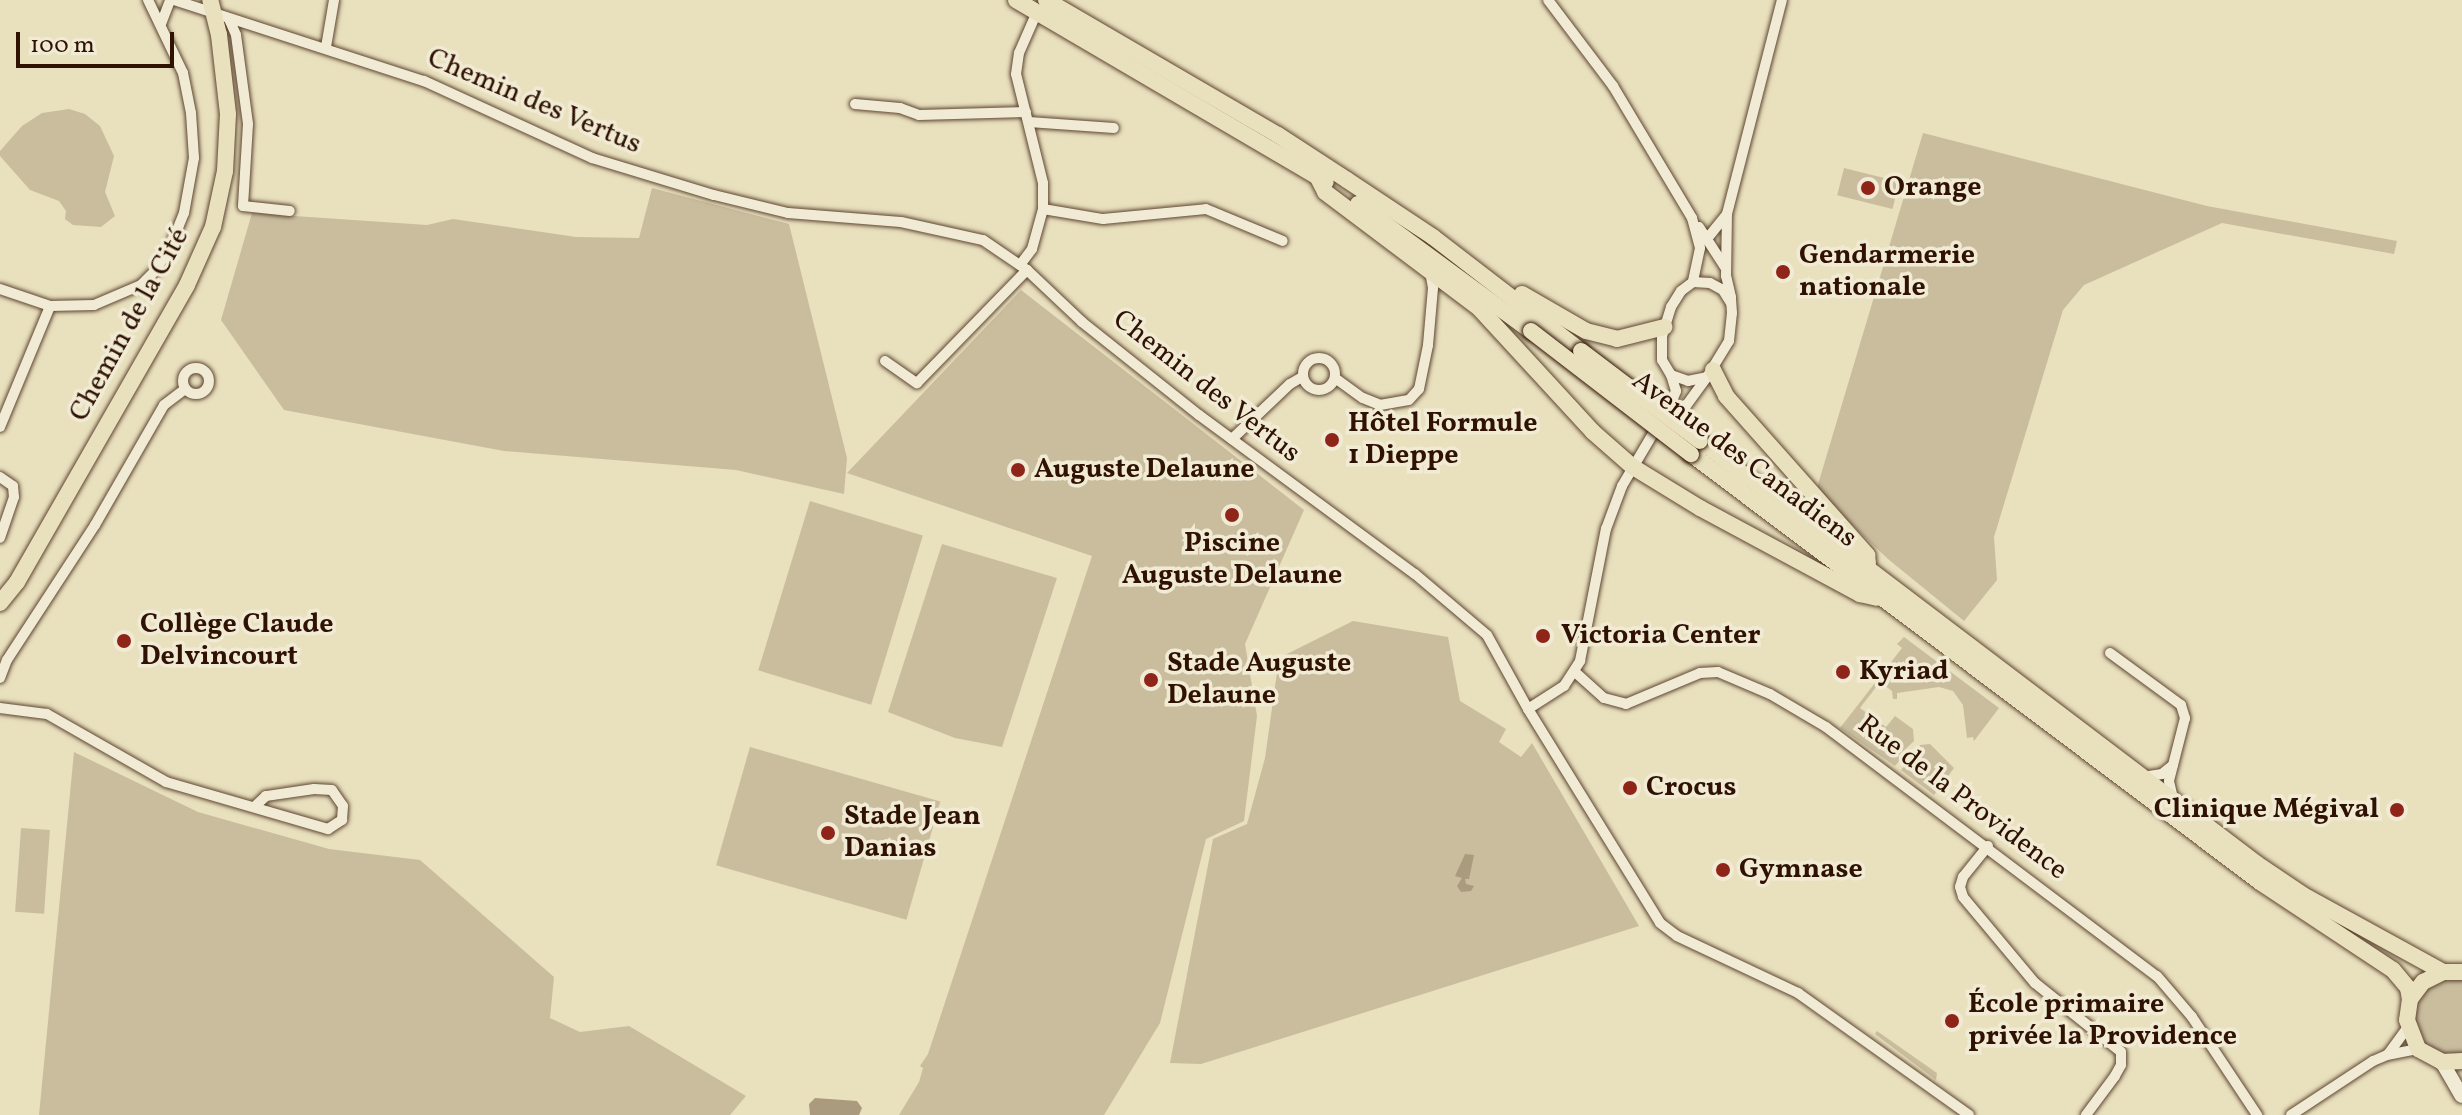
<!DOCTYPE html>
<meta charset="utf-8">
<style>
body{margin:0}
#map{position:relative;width:2462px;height:1115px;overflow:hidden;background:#e9e0be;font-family:Vollkorn,serif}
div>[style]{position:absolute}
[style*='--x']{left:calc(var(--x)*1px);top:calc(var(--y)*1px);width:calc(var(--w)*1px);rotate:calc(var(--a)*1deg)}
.green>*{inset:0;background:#c9bd9e;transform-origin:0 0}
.water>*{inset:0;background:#aa9a7e}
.roads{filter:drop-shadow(0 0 2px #5e4631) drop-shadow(0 0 2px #5e4631)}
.minor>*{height:10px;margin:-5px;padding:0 5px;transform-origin:5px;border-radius:5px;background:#f1ebd5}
.minor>.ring{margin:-5px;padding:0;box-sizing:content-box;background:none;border:10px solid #f1ebd5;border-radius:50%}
.secondary>*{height:14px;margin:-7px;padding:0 7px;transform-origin:7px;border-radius:7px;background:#f1ebd5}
.primary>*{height:16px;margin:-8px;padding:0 8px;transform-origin:8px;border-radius:8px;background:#e9e0be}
.bridges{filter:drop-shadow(0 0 2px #2f1202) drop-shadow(0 0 2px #2f1202)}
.primary-bridge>*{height:16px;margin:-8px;padding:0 8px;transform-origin:8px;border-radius:8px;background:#e9e0be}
.dots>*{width:22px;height:22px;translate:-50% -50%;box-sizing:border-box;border:4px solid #f1ebd5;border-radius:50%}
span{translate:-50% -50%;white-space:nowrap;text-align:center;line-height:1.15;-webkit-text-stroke:7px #f1ebd5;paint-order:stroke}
.street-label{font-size:28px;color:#2f1202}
.poi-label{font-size:28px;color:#2f1202;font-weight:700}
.left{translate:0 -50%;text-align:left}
.right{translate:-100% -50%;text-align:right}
.scale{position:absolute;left:16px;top:32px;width:158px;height:36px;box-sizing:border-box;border:4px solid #2f1202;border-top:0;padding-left:10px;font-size:24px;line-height:28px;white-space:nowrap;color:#2f1202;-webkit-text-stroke:6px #f1ebd5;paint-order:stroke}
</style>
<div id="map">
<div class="green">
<i style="clip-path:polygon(69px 109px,85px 114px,100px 126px,114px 156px,105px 192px,115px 216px,101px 227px,73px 225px,65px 219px,66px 211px,59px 201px,30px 190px,0 156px,0 151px,22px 126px,42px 113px)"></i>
<i style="clip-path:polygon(1923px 133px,2207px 206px,2397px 241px,2394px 254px,2222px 223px,2084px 285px,2063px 310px,1994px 537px,1997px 580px,1964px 621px,1888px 559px,1816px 491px)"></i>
<i style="left:1844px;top:168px;width:57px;height:28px;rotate:14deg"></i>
<i style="clip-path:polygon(652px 188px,789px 224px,847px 458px,844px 494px,736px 470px,504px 451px,284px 410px,221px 320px,252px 213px,427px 225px,453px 219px,576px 237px,639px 238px)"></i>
<i style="clip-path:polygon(1021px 290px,1304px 510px,1245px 644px,1257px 716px,1244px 821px,1206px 839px,1160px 1023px,1104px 1115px,899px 1115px,919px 1082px,923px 1068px,920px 1066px,928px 1054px,1092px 556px,847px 473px)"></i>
<i style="left:810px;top:501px;width:118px;height:177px;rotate:17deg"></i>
<i style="clip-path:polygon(942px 544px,1057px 578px,1002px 747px,955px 738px,888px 712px)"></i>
<i style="clip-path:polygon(1353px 621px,1448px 637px,1460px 701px,1506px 729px,1499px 742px,1521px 757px,1532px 743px,1639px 926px,1201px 1064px,1170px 1063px,1213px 839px,1247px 824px,1265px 758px,1279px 658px)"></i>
<i style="clip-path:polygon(1904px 637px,1999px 708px,1974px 741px,1973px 737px,1967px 738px,1963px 705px,1953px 691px,1939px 687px,1897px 693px,1897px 699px,1893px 699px,1892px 691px,1880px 682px,1860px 708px,1886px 727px,1895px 716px,1913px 729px,1914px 741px,1898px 756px,1901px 759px,1895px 766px,1840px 728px,1902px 648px,1897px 644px)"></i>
<i style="clip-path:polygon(1930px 744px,1954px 768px,1934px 795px,1901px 770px,1907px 763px,1910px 765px,1920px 745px)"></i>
<i style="left:750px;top:747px;width:198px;height:123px;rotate:16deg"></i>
<i style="clip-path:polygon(74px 752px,198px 812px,329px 849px,420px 860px,554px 977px,550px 1018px,580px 1032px,629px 1026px,746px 1096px,730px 1115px,39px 1115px)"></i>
<i style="left:21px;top:828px;width:29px;height:84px;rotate:4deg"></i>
<i style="clip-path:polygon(2447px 977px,2462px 978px,2462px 1055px,2441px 1055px,2429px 1048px,2420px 1039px,2414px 1014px,2424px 990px)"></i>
<i style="clip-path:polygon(1877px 1031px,1937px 1073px,1936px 1080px,1875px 1034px)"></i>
</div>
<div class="water">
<i style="clip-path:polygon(1465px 854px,1474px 855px,1469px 879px,1465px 879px,1466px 884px,1474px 886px,1471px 891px,1461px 892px,1457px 886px,1462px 878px,1455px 876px)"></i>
<i style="clip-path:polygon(815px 1098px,857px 1101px,862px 1108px,859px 1115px,810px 1115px,809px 1104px)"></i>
</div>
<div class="roads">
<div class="minor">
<i style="--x:174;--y:0;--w:263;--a:18"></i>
<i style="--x:424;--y:81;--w:185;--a:24.6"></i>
<i style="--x:592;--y:158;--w:127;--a:16.9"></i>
<i style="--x:714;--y:195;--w:76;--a:13.7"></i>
<i style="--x:788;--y:213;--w:113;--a:4.6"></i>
<i style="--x:901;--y:222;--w:84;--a:12.4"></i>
<i style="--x:983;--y:240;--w:53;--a:34.3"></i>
<i style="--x:1027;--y:270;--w:76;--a:43.4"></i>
<i style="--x:1082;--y:322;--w:149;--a:38.5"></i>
<i style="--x:1199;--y:415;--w:268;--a:36.4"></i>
<i style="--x:1415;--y:574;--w:94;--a:40.3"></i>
<i style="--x:1487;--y:635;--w:85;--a:61"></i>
<i style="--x:1528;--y:709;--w:251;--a:58.3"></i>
<i style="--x:1660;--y:923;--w:21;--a:37"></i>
<i style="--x:1677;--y:936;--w:134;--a:25.2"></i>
<i style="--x:1798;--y:993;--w:210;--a:35.5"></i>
<i style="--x:1548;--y:0;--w:108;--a:52.9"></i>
<i style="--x:1613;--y:86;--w:154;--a:59.1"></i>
<i style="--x:1692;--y:218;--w:31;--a:75"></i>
<i style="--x:1700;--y:248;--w:35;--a:102"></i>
<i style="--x:229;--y:19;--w:17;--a:66"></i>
<i style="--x:236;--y:35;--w:90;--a:82.3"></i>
<i style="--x:248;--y:124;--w:82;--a:93.5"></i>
<i style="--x:243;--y:206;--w:47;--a:6.1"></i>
<i style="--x:161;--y:24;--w:26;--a:-69"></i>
<i style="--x:326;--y:47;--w:48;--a:-80.3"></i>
<i style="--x:855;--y:104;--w:45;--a:5.1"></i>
<i style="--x:900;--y:108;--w:20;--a:20"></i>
<i style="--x:919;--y:115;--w:107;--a:-1.6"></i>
<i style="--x:1029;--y:122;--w:85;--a:4"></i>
<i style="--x:1043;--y:209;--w:61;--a:9.5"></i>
<i style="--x:1103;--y:219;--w:103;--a:-5.5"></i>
<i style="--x:1206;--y:209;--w:83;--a:22.6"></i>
<i style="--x:1699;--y:227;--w:48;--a:57"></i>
<i style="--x:1706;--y:240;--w:33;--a:-51"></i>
<i style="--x:1020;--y:265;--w:20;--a:-53"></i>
<i style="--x:1032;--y:249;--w:41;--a:-74.6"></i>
<i style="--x:1043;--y:209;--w:26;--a:-90"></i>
<i style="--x:1043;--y:183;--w:112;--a:-103.9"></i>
<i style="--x:1016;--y:74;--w:21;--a:-82"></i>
<i style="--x:1019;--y:53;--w:45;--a:-66.3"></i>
<i style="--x:0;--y:289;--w:53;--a:18.8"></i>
<i style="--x:50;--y:306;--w:44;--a:-1.3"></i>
<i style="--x:94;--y:305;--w:51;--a:-23.1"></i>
<i style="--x:141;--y:285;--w:21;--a:-45"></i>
<i style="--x:156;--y:270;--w:29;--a:-59"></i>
<i style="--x:171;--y:245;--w:35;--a:-68"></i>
<i style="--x:184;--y:213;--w:56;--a:-79.7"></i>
<i style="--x:194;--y:158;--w:45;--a:-93.8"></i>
<i style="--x:191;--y:113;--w:41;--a:-101.3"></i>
<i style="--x:183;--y:73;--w:81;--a:-115.6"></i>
<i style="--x:1731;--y:303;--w:15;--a:-122"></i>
<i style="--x:1723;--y:290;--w:15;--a:-152"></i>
<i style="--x:1710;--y:283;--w:17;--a:-177"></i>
<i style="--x:1693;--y:282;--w:15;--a:143"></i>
<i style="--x:1681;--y:291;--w:19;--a:122"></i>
<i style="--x:1671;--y:307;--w:31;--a:107"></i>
<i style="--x:1662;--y:337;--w:23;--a:90"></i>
<i style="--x:1662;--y:360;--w:17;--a:59"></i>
<i style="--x:1671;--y:375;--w:18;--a:19"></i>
<i style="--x:1688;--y:381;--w:19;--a:-12"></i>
<i style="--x:1707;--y:377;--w:42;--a:-58.6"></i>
<i style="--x:1729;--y:341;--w:28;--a:-84"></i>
<i style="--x:1732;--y:313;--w:16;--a:-94"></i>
<i style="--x:1731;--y:297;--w:22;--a:-103"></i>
<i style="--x:1726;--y:276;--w:62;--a:-89.1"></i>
<i style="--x:1727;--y:214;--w:221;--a:-75.6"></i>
<i class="ring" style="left:1303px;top:358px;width:22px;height:22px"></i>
<i style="--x:885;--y:361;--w:39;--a:35"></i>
<i style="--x:917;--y:383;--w:158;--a:-45.8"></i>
<i class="ring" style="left:183px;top:368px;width:16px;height:16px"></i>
<i style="--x:1335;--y:378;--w:34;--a:36"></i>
<i style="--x:1363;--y:398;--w:18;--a:22"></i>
<i style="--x:1380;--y:405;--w:29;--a:-10"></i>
<i style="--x:1409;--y:400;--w:15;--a:-48"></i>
<i style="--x:1419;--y:389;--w:45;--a:-78.4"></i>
<i style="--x:1428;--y:345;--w:57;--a:-85"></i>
<i style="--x:1433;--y:288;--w:17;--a:-100"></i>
<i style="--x:1672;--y:425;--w:59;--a:-53.9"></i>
<i style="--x:0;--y:427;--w:131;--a:-67.5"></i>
<i style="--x:1232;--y:439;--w:80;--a:-43.5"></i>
<i style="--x:1290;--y:384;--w:14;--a:-30"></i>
<i style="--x:0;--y:477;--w:16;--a:35"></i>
<i style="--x:13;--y:486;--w:11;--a:85"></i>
<i style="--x:14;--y:497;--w:43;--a:108.9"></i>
<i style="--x:2110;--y:653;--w:88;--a:36.2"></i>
<i style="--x:2181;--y:705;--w:14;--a:73"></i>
<i style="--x:2185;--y:718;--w:65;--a:104.3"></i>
<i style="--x:2169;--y:781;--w:18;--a:77"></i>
<i style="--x:1575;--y:672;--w:39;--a:42"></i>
<i style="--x:1604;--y:698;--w:23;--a:15"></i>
<i style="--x:1626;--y:704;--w:80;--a:-22.7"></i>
<i style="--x:1700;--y:673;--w:18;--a:-3"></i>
<i style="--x:1718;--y:672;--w:56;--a:22.9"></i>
<i style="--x:1770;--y:694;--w:65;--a:30.5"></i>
<i style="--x:1826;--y:727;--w:414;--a:37"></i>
<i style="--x:2157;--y:976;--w:54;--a:49.5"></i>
<i style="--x:2192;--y:1017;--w:118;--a:56.4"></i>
<i style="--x:0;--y:678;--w:19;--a:-69"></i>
<i style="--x:7;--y:660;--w:161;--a:-56.9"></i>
<i style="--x:95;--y:525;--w:138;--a:-60.1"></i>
<i style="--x:164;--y:405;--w:26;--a:-37"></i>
<i style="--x:0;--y:708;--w:47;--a:7.3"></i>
<i style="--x:47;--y:714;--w:137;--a:29.7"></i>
<i style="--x:166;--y:782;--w:169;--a:16.2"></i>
<i style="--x:328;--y:829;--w:17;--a:-33"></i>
<i style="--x:342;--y:820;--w:14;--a:-86"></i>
<i style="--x:343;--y:806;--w:19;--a:-125"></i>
<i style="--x:332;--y:790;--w:18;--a:-177"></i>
<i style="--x:314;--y:789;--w:49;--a:171.7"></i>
<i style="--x:266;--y:796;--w:16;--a:137"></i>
<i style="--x:1528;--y:709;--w:43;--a:-32.6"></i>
<i style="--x:1564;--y:686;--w:30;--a:-57"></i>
<i style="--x:1580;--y:661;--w:135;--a:-78.9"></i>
<i style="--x:1606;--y:529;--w:46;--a:-69.6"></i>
<i style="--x:1622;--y:486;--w:96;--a:-59.4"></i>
<i style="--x:1671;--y:403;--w:13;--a:-67"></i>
<i style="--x:1676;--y:391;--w:17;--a:-107"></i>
<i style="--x:2143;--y:777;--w:19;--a:-9"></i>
<i style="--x:2162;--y:774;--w:14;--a:-39"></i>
<i style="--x:1988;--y:846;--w:40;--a:129"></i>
<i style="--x:1963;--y:877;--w:10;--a:107"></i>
<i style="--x:1960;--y:887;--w:10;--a:73"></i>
<i style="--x:1963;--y:897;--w:112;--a:50.1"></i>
<i style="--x:2035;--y:983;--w:110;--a:38.7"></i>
<i style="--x:2121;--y:1052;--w:13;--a:90"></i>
<i style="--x:2121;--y:1065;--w:13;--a:119"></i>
<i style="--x:2115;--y:1076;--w:49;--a:126.6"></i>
<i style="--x:2389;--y:1053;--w:32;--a:-54"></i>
<i style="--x:2291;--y:1115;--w:98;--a:-33.4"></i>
<i style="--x:2373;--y:1061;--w:15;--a:-23"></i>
<i style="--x:2387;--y:1055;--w:32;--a:-11"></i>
</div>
<div class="secondary">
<i style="--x:2442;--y:1062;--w:39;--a:60"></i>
</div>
<div class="primary">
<i style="--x:1016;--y:0;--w:359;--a:30.4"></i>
<i style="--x:1046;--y:0;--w:268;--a:30.2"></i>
<i style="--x:1278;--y:135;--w:82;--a:33.1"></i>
<i style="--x:1347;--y:180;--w:103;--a:33.5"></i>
<i style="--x:1433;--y:237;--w:187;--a:37.6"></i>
<i style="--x:1317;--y:176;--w:18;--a:63"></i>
<i style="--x:1325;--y:192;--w:193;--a:37"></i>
<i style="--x:1479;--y:308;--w:168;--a:47.4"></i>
<i style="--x:1593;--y:432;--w:53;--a:41.2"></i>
<i style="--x:1633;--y:467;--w:79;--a:31.5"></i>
<i style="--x:1700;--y:508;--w:182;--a:28.3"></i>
<i style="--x:1860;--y:594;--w:17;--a:13"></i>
<i style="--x:1358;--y:204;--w:215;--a:36.3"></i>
<i style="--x:1522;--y:294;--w:74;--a:30"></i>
<i style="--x:1586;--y:331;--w:32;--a:14"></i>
<i style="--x:1617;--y:339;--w:49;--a:-14.3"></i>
<i style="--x:1713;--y:370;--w:29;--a:63"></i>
<i style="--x:1726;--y:396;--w:213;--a:48.4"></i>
<i style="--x:1867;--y:555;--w:8;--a:83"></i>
<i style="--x:1700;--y:441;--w:699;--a:37.21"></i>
<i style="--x:2257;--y:864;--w:55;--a:34"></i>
<i style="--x:2303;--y:895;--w:160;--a:28.8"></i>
<i style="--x:1691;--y:454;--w:712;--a:36.95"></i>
<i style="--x:2260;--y:882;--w:159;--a:33.5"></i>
<i style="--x:2393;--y:970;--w:23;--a:50"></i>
<i style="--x:2408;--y:988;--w:11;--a:80"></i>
<i style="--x:0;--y:603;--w:27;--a:-51"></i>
<i style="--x:17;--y:582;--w:342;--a:-60.2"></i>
<i style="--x:187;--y:285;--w:64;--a:-65.9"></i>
<i style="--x:213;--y:227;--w:57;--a:-77.9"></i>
<i style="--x:225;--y:171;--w:57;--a:-87"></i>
<i style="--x:228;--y:114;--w:80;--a:-96.5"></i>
<i style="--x:219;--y:35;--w:36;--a:-104"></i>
<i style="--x:2462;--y:972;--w:19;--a:180"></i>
<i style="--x:2443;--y:972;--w:22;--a:153"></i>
<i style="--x:2423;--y:982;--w:21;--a:127"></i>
<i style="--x:2410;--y:999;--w:21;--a:98"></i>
<i style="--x:2407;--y:1020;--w:31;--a:69"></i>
<i style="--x:2418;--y:1049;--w:27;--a:28"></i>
<i style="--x:2442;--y:1062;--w:20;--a:-3"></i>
</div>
</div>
<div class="bridges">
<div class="primary-bridge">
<i style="--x:1531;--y:331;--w:202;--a:37.6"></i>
<i style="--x:1581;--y:351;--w:149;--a:37.1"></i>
</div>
</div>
<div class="dots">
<i style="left:1868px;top:188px;background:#8f2418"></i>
<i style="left:1783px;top:272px;background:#8f2418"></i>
<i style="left:1332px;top:440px;background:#8f2418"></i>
<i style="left:1018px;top:470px;background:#8f2418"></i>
<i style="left:1232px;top:515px;background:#8f2418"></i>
<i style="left:1543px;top:636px;background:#8f2418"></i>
<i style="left:124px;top:641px;background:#8f2418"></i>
<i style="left:1843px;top:672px;background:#8f2418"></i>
<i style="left:1151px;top:680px;background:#8f2418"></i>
<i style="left:1630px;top:788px;background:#8f2418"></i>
<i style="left:2397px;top:810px;background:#8f2418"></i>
<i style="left:828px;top:833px;background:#8f2418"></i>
<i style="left:1723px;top:870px;background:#8f2418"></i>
<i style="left:1952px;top:1021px;background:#8f2418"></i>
</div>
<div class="street-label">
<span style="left:534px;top:102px;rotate:23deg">Chemin des Vertus</span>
<span style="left:130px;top:325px;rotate:-61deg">Chemin de la Cité</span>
<span style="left:1206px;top:387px;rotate:38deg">Chemin des Vertus</span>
<span style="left:1744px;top:460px;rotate:37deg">Avenue des Canadiens</span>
<span style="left:1962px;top:798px;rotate:37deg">Rue de la Providence</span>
</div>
<div class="poi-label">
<span class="left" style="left:1884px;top:188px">Orange</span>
<span class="left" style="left:1799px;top:272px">Gendarmerie<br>nationale</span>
<span class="left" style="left:1348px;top:440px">Hôtel Formule<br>1 Dieppe</span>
<span class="left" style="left:1034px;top:470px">Auguste Delaune</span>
<span style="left:1232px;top:560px">Piscine<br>Auguste Delaune</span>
<span class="left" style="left:140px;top:641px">Collège Claude<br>Delvincourt</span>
<span class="left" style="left:1561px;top:636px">Victoria Center</span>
<span class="left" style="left:1167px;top:680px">Stade Auguste<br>Delaune</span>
<span class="left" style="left:1859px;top:672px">Kyriad</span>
<span class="left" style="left:1646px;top:788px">Crocus</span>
<span class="right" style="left:2379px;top:810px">Clinique Mégival</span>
<span class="left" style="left:844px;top:833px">Stade Jean<br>Danias</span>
<span class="left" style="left:1739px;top:870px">Gymnase</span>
<span class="left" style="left:1968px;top:1021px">École primaire<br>privée la Providence</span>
</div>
<div class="scale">100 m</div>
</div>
